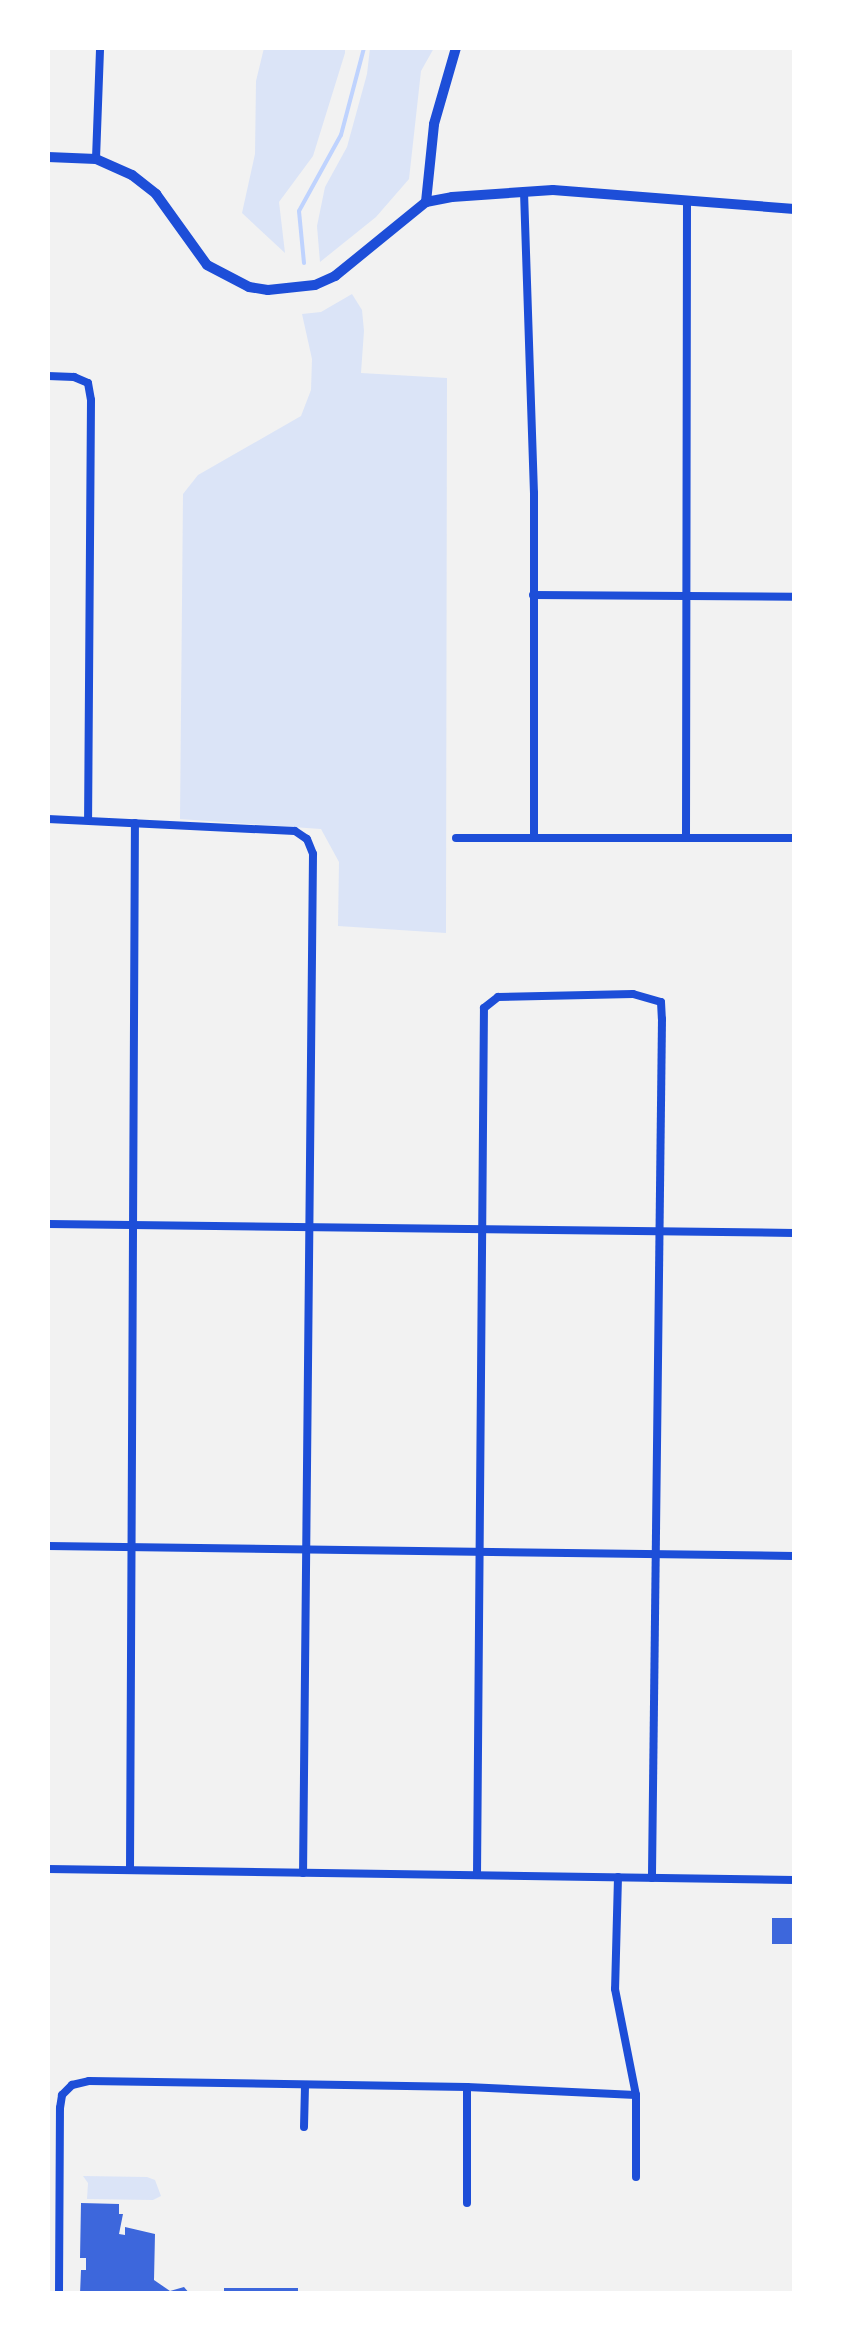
<!DOCTYPE html>
<style>
body{margin:0}
#map{position:relative;width:842px;height:2341px;overflow:hidden;background:#f2f2f2;font-family:Manrope,sans-serif}
div>[style]{position:absolute}
[style*='--x']{left:calc(var(--x)*1px);top:calc(var(--y)*1px);width:calc(var(--w)*1px);rotate:calc(var(--a)*1deg)}
.green>*{inset:0;background:#dbe4f7}
.stream>*{height:4px;margin:-2px;padding:0 2px;transform-origin:2px;border-radius:2px;background:#bfd3fe}
.building>*{inset:0;background:#3d67dc;transform-origin:0 0}
.minor>*{height:8px;margin:-4px;padding:0 4px;transform-origin:4px;border-radius:4px;background:#1d4ed8}
.tertiary>*{height:10px;margin:-5px;padding:0 5px;transform-origin:5px;border-radius:5px;background:#1d4ed8}
span{translate:-50% -50%;white-space:nowrap;text-align:center;line-height:1.15;-webkit-text-stroke:10px #fff;paint-order:stroke}
.frame{position:absolute;inset:0;border:50px solid #fff;pointer-events:none}
</style>
<div id="map">
<div class="green">
<i style="clip-path:polygon(264px 48px,345px 48px,345px 53px,313px 156px,279px 202px,285px 253px,242px 213px,255px 154px,256px 81px)"></i>
<i style="clip-path:polygon(370px 48px,434px 48px,421px 71px,409px 179px,376px 217px,320px 262px,317px 226px,325px 187px,347px 147px,367px 74px)"></i>
<i style="clip-path:polygon(352px 294px,362px 310px,364px 331px,361px 373px,447px 378px,446px 933px,338px 926px,339px 862px,321px 829px,180px 819px,183px 494px,198px 475px,301px 416px,311px 390px,312px 359px,302px 314px,321px 312px)"></i>
<i style="clip-path:polygon(83px 2176px,147px 2177px,155px 2180px,161px 2196px,153px 2200px,87px 2199px,88px 2183px)"></i>
</div>
<div class="stream">
<i style="--x:304;--y:263;--w:52;--a:-95.5"></i>
<i style="--x:299;--y:211;--w:87;--a:-61.1"></i>
<i style="--x:341;--y:135;--w:90;--a:-75.2"></i>
</div>
<div class="building">
<i style="left:772px;top:1918px;width:22px;height:26px"></i>
<i style="clip-path:polygon(81px 2203px,119px 2204px,119px 2214px,123px 2214px,119px 2234px,125px 2235px,125px 2227px,155px 2234px,154px 2280px,170px 2291px,184px 2287px,190px 2294px,80px 2294px,81px 2270px,86px 2270px,86px 2258px,80px 2258px)"></i>
<i style="left:224px;top:2288px;width:74px;height:6px"></i>
</div>
<div class="minor">
<i style="--x:96;--y:159;--w:111;--a:-87.9"></i>
<i style="--x:524;--y:192;--w:301;--a:88.1"></i>
<i style="--x:534;--y:493;--w:345;--a:90"></i>
<i style="--x:48;--y:376;--w:26;--a:2"></i>
<i style="--x:74;--y:377;--w:15;--a:23"></i>
<i style="--x:88;--y:383;--w:17;--a:80"></i>
<i style="--x:91;--y:400;--w:420;--a:90.4"></i>
<i style="--x:533;--y:595;--w:261;--a:0.4"></i>
<i style="--x:48;--y:819;--w:247;--a:2.8"></i>
<i style="--x:295;--y:831;--w:14;--a:34"></i>
<i style="--x:307;--y:839;--w:16;--a:68"></i>
<i style="--x:313;--y:854;--w:1019;--a:90.56"></i>
<i style="--x:456;--y:838;--w:338;--a:0"></i>
<i style="--x:686;--y:838;--w:636;--a:-89.91"></i>
<i style="--x:48;--y:1224;--w:746;--a:0.69"></i>
<i style="--x:48;--y:1546;--w:746;--a:0.77"></i>
<i style="--x:48;--y:1869;--w:746;--a:0.84"></i>
<i style="--x:130;--y:1870;--w:1047;--a:-89.73"></i>
<i style="--x:477;--y:1875;--w:867;--a:-89.54"></i>
<i style="--x:484;--y:1008;--w:18;--a:-38"></i>
<i style="--x:498;--y:997;--w:135;--a:-1.3"></i>
<i style="--x:633;--y:994;--w:29;--a:16"></i>
<i style="--x:661;--y:1002;--w:17;--a:87"></i>
<i style="--x:662;--y:1019;--w:859;--a:90.67"></i>
<i style="--x:618;--y:1877;--w:112;--a:91.5"></i>
<i style="--x:615;--y:1989;--w:108;--a:78.8"></i>
<i style="--x:636;--y:2095;--w:82;--a:90"></i>
<i style="--x:304;--y:2127;--w:41;--a:-88.6"></i>
<i style="--x:467;--y:2203;--w:116;--a:-90"></i>
<i style="--x:59;--y:2294;--w:186;--a:-89.7"></i>
<i style="--x:60;--y:2108;--w:13;--a:-81"></i>
<i style="--x:62;--y:2095;--w:14;--a:-45"></i>
<i style="--x:72;--y:2085;--w:17;--a:-13"></i>
<i style="--x:89;--y:2081;--w:378;--a:0.9"></i>
<i style="--x:467;--y:2087;--w:169;--a:2.7"></i>
</div>
<div class="tertiary">
<i style="--x:48;--y:157;--w:48;--a:2.4"></i>
<i style="--x:96;--y:159;--w:39;--a:24"></i>
<i style="--x:132;--y:175;--w:31;--a:38"></i>
<i style="--x:156;--y:194;--w:87;--a:54.3"></i>
<i style="--x:207;--y:265;--w:47;--a:27.6"></i>
<i style="--x:249;--y:287;--w:19;--a:9"></i>
<i style="--x:268;--y:290;--w:47;--a:-6.1"></i>
<i style="--x:315;--y:285;--w:22;--a:-24"></i>
<i style="--x:335;--y:276;--w:117;--a:-39.1"></i>
<i style="--x:426;--y:202;--w:26;--a:-11"></i>
<i style="--x:452;--y:197;--w:101;--a:-4"></i>
<i style="--x:553;--y:190;--w:242;--a:4.5"></i>
<i style="--x:426;--y:202;--w:78;--a:-84.1"></i>
<i style="--x:434;--y:124;--w:79;--a:-73.9"></i>
</div>
<div class="frame"></div>
</div>
